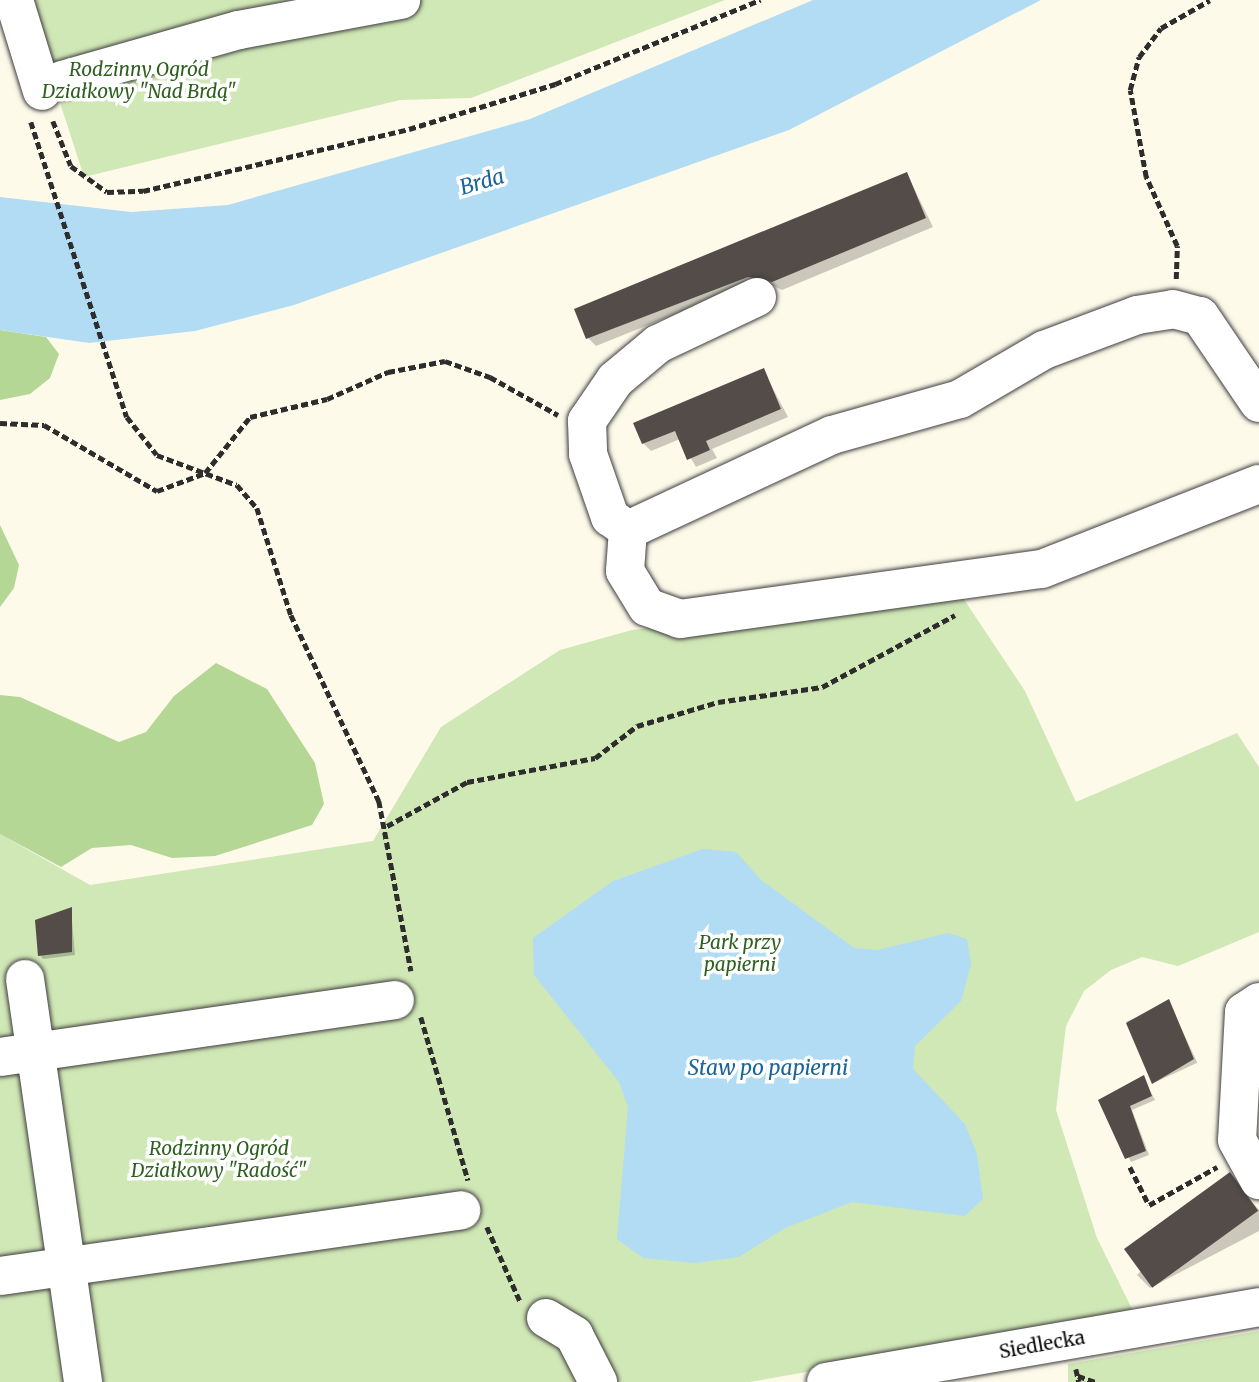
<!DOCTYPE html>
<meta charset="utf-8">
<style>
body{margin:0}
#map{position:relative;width:1259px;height:1382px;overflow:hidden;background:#fefaea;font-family:Merriweather,serif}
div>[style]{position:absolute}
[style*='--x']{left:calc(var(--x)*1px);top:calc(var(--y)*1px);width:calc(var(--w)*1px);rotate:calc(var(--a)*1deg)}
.green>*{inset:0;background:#d0e7b6}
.forest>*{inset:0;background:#b5d796}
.water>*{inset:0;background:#b1dcf4}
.shadow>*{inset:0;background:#0003;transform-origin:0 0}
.building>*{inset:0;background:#534c48;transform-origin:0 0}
.path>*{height:4.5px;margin-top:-2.25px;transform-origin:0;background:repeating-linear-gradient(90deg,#2d2d2d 0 7px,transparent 0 10.5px)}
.roads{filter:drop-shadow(0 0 2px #3e3e3e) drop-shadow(0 0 2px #3e3e3e)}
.minor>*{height:38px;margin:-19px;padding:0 19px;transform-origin:19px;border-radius:19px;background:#fff}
span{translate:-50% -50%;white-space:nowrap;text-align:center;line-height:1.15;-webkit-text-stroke:7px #fff;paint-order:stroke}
.park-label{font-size:19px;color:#2e601f;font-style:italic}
.street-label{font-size:19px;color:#0b0b0b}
.water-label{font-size:21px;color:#1a6498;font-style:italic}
</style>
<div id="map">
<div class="green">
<i style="clip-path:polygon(27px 0,725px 0,471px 98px,400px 100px,84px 177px)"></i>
<i style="clip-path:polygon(961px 595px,1025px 691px,1076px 802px,1237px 733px,1259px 767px,1259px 932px,1178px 966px,1142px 957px,1111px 970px,1084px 991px,1066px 1026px,1056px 1110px,1097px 1238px,1135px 1315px,749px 1382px,0 1382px,0 834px,90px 885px,373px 841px,441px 727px,560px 650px,632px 630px)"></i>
<i style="clip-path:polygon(1259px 1331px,1259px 1382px,1068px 1382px,1068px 1364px)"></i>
</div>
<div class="forest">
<i style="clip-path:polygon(0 330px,46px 337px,59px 354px,50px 378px,30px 394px,0 400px)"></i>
<i style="clip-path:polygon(0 525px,19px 565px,14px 588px,0 607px)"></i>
<i style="clip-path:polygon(216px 663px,267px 689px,315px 763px,324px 804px,312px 825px,215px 856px,172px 858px,131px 845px,92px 848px,61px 867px,0 834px,0 695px,20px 697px,119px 742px,146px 732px,174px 696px)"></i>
</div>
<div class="water">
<i style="clip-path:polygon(813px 0,1041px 0,789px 130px,294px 305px,195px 331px,89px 343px,0 330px,0 197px,131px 212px,228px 205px,530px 119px)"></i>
<i style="clip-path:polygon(703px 849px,736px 852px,761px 880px,854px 948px,877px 950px,948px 933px,967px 939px,971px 964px,961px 1001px,915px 1046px,913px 1069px,965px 1124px,977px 1154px,983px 1199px,965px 1216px,852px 1202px,785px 1228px,739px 1257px,695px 1263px,643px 1258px,617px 1239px,628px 1107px,619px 1082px,534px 975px,533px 938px,613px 881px)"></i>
</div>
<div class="shadow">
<i style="clip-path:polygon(907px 174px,933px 227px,782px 290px,768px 283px,705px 302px,596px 346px,588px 338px)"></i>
<i style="clip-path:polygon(763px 370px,788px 417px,712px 449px,717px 458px,696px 467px,680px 439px,651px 451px,643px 443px)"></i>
<i style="clip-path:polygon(71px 909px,75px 955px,43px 959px,40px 955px)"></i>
<i style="left:1169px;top:1002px;width:67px;height:47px;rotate:65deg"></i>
<i style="clip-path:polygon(1143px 1077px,1155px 1100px,1132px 1110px,1149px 1155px,1131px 1162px,1100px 1101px)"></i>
<i style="clip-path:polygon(1229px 1174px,1259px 1210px,1259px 1231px,1150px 1288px,1137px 1275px)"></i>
</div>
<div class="building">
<i style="clip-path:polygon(907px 172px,926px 218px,772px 282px,748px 277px,586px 339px,574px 309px)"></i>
<i style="clip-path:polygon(764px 368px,781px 409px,706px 441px,710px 450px,687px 460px,675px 431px,642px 444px,633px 423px)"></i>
<i style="clip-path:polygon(72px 907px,72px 952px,38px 956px,35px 920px)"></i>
<i style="clip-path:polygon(1169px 999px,1194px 1059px,1152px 1084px,1126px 1023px)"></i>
<i style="clip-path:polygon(1144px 1075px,1152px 1096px,1130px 1106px,1146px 1151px,1125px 1159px,1098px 1100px)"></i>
<i style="left:1230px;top:1172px;width:48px;height:131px;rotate:54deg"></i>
</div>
<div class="path">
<i style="--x:53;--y:121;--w:48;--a:68.2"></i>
<i style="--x:71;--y:166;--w:44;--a:35.8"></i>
<i style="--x:107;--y:192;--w:36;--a:-2"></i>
<i style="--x:143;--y:191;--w:273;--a:-13.1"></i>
<i style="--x:409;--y:129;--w:153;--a:-17.1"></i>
<i style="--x:555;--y:84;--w:222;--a:-22.3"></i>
<i style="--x:31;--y:122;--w:310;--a:72"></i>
<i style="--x:127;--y:417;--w:48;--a:51.7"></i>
<i style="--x:157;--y:455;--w:85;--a:20.6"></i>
<i style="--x:237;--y:485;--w:30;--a:49"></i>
<i style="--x:257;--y:508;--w:112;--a:72.4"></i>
<i style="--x:291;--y:615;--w:206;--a:64.7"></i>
<i style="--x:379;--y:801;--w:173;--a:79.3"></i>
<i style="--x:1176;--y:279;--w:33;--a:-88"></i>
<i style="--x:1177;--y:246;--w:76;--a:-114.2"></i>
<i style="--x:1146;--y:177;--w:88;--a:-100.4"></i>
<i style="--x:1130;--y:90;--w:34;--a:-75"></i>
<i style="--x:1139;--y:57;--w:36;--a:-53"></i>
<i style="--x:1161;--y:28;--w:56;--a:-29.7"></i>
<i style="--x:0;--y:423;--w:44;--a:2.6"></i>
<i style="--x:44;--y:425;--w:131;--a:30.3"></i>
<i style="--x:157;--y:491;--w:51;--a:-20.6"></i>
<i style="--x:205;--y:473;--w:72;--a:-51.2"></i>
<i style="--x:250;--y:417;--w:79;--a:-13.2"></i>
<i style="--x:327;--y:399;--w:67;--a:-23.9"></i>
<i style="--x:388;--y:372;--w:58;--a:-10.9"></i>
<i style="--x:445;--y:361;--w:48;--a:19.6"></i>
<i style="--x:490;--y:377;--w:78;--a:29.2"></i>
<i style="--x:387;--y:826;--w:91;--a:-28.8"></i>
<i style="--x:467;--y:782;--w:130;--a:-10.6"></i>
<i style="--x:595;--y:758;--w:53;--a:-37.3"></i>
<i style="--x:637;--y:726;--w:84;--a:-16.5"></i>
<i style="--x:718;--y:702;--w:105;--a:-8.2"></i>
<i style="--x:822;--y:687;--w:151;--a:-28.4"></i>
<i style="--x:421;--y:1017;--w:170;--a:73.9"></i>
<i style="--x:1130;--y:1167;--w:42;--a:63.4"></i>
<i style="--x:1149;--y:1205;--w:78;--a:-29.2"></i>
<i style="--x:487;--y:1227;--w:81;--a:66"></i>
<i style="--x:1076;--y:1369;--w:13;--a:77"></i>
<i style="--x:1078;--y:1376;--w:18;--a:19"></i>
</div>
<div class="roads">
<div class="minor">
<i style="--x:14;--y:0;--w:95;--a:72.9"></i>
<i style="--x:62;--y:80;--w:184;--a:-15.8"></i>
<i style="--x:239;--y:30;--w:165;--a:-10.5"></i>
<i style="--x:757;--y:297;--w:110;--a:154.6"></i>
<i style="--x:658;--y:344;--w:56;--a:140.1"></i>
<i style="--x:615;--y:380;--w:50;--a:124.3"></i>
<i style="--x:587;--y:421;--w:33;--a:88"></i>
<i style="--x:588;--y:454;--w:67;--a:70.8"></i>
<i style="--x:610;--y:517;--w:22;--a:36"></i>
<i style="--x:628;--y:530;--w:225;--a:-25"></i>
<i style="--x:832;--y:435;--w:133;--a:-15.7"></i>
<i style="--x:960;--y:399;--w:97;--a:-30.3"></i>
<i style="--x:1044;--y:350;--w:99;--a:-20.6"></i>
<i style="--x:1137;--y:315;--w:36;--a:-9"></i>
<i style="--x:1173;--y:309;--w:28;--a:15"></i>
<i style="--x:1200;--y:316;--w:105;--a:55.9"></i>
<i style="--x:628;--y:530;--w:41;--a:94.2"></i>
<i style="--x:625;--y:571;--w:42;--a:58.6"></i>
<i style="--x:647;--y:607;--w:35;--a:20"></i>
<i style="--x:680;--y:619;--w:365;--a:-7.9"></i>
<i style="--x:1042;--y:569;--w:233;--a:-21.4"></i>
<i style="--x:25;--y:979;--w:407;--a:81.8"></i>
<i style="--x:1259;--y:1002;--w:18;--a:146"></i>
<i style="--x:1244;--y:1012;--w:128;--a:93.1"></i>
<i style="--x:1237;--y:1140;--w:46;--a:61.2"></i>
<i style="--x:0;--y:1057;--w:399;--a:-8.2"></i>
<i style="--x:0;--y:1276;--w:466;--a:-8.1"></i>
<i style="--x:546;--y:1318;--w:33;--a:31"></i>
<i style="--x:574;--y:1335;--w:53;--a:62.9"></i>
<i style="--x:826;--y:1382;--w:439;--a:-9.8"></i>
</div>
</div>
<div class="park-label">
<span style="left:139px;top:81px">Rodzinny Ogród<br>Działkowy "Nad Brdą"</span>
<span style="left:740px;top:954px">Park przy<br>papierni</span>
<span style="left:219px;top:1160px">Rodzinny Ogród<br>Działkowy "Radość"</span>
</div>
<div class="street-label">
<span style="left:1042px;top:1345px;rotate:-10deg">Siedlecka</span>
</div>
<div class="water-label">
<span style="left:482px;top:182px;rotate:-16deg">Brda</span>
<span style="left:768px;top:1068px">Staw po papierni</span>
</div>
</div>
